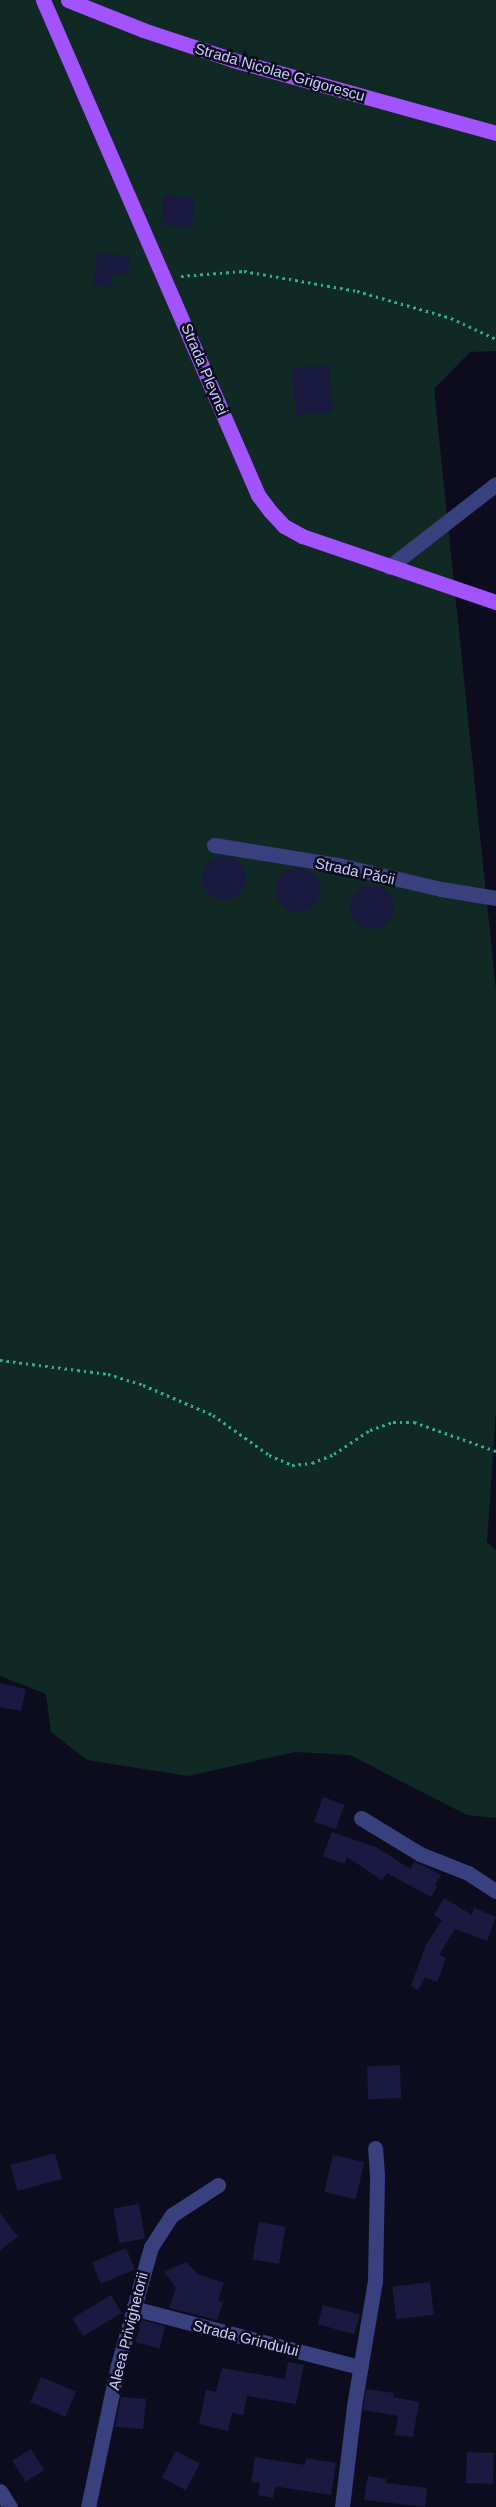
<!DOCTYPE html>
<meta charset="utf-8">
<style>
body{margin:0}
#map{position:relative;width:496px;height:2507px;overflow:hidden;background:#0d0c1f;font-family:Helvetica,sans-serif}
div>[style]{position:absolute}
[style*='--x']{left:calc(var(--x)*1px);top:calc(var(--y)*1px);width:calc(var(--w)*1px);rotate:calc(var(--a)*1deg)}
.green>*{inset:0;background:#102924}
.building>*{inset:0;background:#1a1940;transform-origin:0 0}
.round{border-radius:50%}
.path>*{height:3px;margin-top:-1.5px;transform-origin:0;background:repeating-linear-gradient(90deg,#2eaf93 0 2.5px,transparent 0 6.5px)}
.minor>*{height:15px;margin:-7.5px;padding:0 7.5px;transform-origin:7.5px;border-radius:7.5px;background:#38407e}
.major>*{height:15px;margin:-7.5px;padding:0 7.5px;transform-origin:7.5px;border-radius:7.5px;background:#a253fe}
span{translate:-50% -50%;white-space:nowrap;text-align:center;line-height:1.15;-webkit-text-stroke:5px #0d0c1f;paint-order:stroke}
.street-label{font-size:15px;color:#cbcdff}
</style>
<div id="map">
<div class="green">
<i style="clip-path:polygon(0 0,496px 0,496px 351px,470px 352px,434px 389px,496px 990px,496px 1411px,487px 1542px,496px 1550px,496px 1818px,467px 1815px,350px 1755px,295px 1752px,188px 1776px,87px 1760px,51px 1732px,46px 1694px,0 1676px)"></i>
</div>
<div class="building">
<i style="left:164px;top:195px;width:31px;height:30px;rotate:6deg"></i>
<i style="clip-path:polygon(97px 253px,130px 256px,128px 274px,112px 273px,110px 287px,94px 285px)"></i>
<i style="left:329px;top:365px;width:47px;height:37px;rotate:85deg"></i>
<i class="round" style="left:202px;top:856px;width:44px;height:44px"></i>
<i class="round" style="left:276px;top:868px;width:44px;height:44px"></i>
<i class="round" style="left:350px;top:885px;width:44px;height:44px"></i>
<i style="clip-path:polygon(0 1683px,26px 1689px,21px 1711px,0 1707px)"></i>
<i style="left:323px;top:1797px;width:23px;height:26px;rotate:20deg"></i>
<i style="clip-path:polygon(332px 1832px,378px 1848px,410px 1869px,414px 1862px,424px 1866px,441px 1875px,435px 1885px,437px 1887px,431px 1897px,387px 1873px,382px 1880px,347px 1857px,344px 1864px,323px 1856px)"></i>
<i style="clip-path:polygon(444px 1898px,472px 1915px,474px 1908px,496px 1917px,487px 1941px,455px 1929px,439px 1955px,446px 1958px,437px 1982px,425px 1977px,418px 1990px,411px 1986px,426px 1945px,442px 1920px,434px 1915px)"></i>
<i style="left:400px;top:2065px;width:33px;height:33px;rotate:88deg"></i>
<i style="left:55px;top:2153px;width:27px;height:46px;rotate:75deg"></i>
<i style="left:333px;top:2155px;width:32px;height:38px;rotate:13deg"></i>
<i style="left:139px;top:2204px;width:35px;height:26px;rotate:80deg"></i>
<i style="clip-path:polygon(0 2213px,18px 2237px,0 2250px)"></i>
<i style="left:259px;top:2222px;width:27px;height:38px;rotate:10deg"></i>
<i style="left:126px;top:2248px;width:23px;height:37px;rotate:67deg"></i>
<i style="clip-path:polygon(186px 2262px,198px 2274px,224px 2283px,218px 2300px,223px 2302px,217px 2320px,169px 2308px,176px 2288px,164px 2272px)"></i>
<i style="left:430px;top:2282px;width:33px;height:38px;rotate:83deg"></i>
<i style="left:111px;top:2295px;width:21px;height:45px;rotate:59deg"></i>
<i style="left:323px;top:2305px;width:38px;height:20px;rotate:15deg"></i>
<i style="left:141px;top:2320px;width:25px;height:23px;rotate:14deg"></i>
<i style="clip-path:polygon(288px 2362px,304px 2365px,296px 2404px,247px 2396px,243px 2415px,232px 2413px,228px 2431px,199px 2424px,206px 2390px,216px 2392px,222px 2368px,285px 2379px)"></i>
<i style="left:41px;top:2377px;width:38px;height:27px;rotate:23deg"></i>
<i style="clip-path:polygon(366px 2389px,394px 2393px,393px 2397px,419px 2402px,413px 2437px,395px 2435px,398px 2416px,363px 2410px)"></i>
<i style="clip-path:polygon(121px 2397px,146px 2399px,143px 2429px,115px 2427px)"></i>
<i style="left:31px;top:2449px;width:25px;height:22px;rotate:58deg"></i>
<i style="left:176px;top:2451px;width:27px;height:30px;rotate:28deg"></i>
<i style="left:467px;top:2452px;width:27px;height:31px;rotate:2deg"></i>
<i style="clip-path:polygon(255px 2457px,305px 2465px,306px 2458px,336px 2463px,331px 2495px,279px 2487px,275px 2488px,273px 2498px,258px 2495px,260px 2483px,251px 2482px)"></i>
<i style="clip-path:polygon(368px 2476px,386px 2479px,386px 2483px,427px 2488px,425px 2507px,364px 2500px)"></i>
</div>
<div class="path">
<i style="--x:181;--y:276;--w:63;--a:-4.5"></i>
<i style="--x:244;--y:271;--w:115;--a:10"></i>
<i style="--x:357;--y:291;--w:98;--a:16"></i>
<i style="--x:451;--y:318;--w:50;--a:25"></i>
<i style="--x:0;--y:1360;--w:109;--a:7.4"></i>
<i style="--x:108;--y:1374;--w:37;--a:17"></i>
<i style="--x:143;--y:1385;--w:76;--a:23.2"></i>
<i style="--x:213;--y:1415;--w:69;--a:35.5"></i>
<i style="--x:269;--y:1455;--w:25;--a:23"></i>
<i style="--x:292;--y:1465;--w:20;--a:-6"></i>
<i style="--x:312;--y:1463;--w:24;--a:-22"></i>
<i style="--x:334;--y:1454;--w:43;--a:-33.7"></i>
<i style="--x:370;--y:1430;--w:24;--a:-19"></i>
<i style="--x:393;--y:1422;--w:21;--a:0"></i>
<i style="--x:414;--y:1422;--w:87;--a:19.5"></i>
</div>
<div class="minor">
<i style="--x:389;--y:567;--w:135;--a:-37.8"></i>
<i style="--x:214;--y:845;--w:126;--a:9.2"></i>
<i style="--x:338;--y:865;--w:106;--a:13.1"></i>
<i style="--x:441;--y:889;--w:56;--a:9.3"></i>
<i style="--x:361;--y:1818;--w:69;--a:31.4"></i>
<i style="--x:420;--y:1854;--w:52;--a:21.6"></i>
<i style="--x:468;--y:1873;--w:33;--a:33"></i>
<i style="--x:133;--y:2308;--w:235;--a:14.6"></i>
<i style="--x:0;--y:2491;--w:19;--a:58"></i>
<i style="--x:88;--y:2507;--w:145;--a:-78.1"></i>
<i style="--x:118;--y:2365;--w:123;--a:-74.4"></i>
<i style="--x:151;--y:2247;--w:38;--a:-57"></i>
<i style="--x:172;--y:2215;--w:55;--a:-33.1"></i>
<i style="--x:342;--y:2507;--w:102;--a:-83.2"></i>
<i style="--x:354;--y:2406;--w:127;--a:-80.5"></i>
<i style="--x:375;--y:2281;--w:106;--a:-88.9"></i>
<i style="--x:377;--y:2175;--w:27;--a:-94"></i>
</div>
<div class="major">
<i style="--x:43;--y:0;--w:540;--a:66.52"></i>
<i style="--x:258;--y:495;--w:20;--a:53"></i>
<i style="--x:270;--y:511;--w:21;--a:47"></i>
<i style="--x:284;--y:526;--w:21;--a:29"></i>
<i style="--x:302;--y:536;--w:205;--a:18.8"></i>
<i style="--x:68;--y:0;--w:81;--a:21.8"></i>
<i style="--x:143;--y:30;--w:95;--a:18.4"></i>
<i style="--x:233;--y:60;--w:273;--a:15.5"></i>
</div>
<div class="street-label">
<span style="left:280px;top:72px;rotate:16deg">Strada Nicolae Grigorescu</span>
<span style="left:205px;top:369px;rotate:67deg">Strada Plevnei</span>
<span style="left:355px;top:871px;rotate:12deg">Strada Păcii</span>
<span style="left:128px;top:2331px;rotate:-76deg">Aleea Privighetorii</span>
<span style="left:246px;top:2338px;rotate:14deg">Strada Grindului</span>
</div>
</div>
